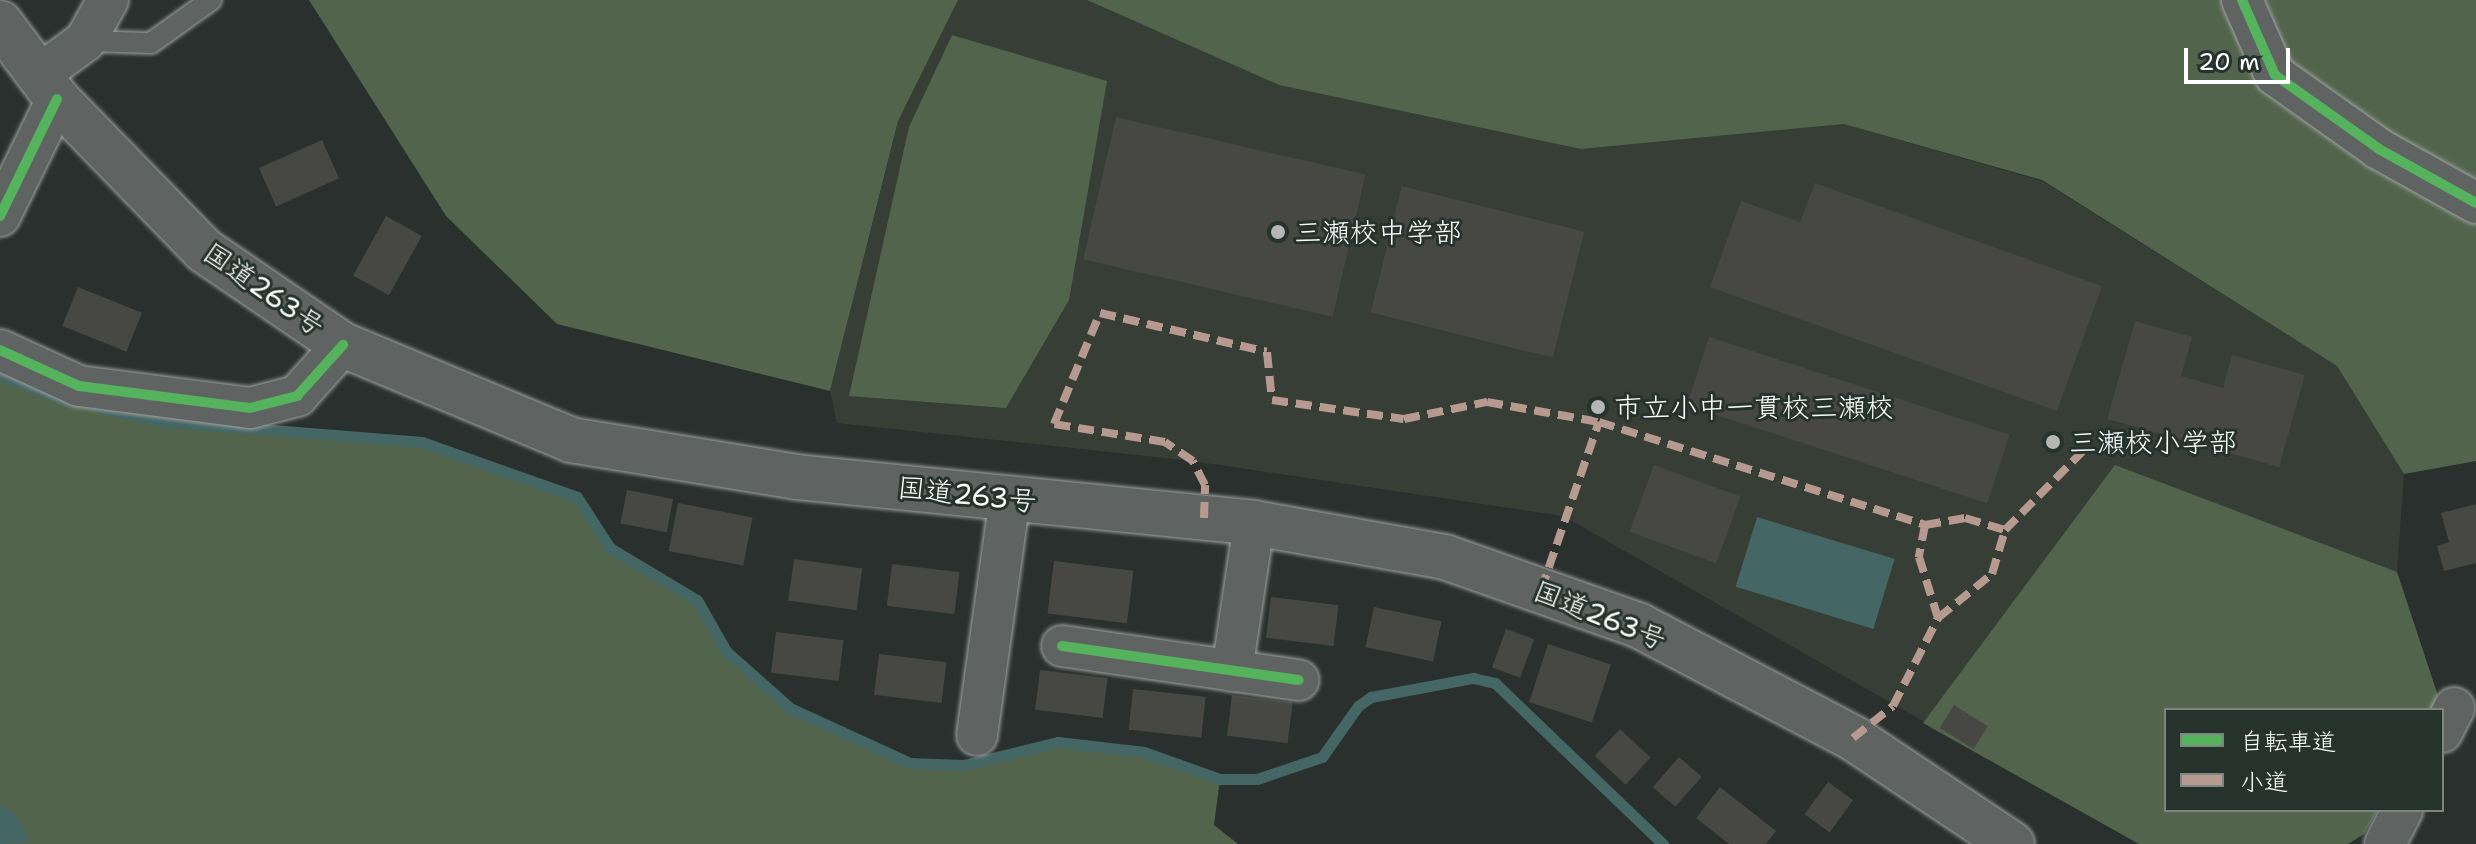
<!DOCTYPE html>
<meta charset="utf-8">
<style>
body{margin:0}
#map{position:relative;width:2476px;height:844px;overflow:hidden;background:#29302d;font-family:"Shantell Sans","Klee One",sans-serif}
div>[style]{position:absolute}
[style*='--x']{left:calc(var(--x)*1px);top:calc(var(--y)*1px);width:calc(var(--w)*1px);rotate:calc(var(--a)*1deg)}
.built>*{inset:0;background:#373e36}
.green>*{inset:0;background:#52654c}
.water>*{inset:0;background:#446665;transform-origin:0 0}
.stream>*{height:11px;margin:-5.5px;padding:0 5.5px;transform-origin:5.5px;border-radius:5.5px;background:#446665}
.building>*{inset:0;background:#474844;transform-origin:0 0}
.roads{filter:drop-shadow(0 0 2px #9fa2a0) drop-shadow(0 0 2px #9fa2a0)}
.service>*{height:20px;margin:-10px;padding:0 10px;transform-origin:10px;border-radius:10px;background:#5f6362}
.minor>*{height:40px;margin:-20px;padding:0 20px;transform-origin:20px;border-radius:20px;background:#5f6362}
.trunk>*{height:44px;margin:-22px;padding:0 22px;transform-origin:22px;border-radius:22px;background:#5f6362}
.quiet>*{height:8px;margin-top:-4px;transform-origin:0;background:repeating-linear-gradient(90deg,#b69a8f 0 16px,transparent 0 24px)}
.cycleway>*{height:10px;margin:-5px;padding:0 5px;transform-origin:5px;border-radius:5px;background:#56b35d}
.dots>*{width:22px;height:22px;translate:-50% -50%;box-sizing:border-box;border:4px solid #26332d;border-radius:50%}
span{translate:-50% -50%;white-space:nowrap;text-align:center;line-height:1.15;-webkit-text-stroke:6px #26332d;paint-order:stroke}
.poi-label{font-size:28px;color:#fff}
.left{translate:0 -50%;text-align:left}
.street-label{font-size:28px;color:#fff}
.legend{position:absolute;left:2164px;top:708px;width:280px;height:104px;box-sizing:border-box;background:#26332d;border:2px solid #7d8581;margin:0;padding:10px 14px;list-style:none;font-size:24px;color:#fff}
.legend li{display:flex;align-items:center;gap:16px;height:40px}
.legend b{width:40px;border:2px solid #7d8581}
.scale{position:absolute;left:2184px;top:48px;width:106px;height:36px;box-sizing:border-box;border:4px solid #fff;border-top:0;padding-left:10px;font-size:24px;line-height:28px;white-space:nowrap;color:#fff;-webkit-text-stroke:6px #26332d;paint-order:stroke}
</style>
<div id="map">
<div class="built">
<i style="clip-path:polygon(958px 0,1087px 0,1279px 85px,1581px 149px,1844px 124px,2042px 181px,2337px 366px,2404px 474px,2397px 572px,2440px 702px,2166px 710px,2166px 810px,2378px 810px,2364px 834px,2348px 844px,2139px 844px,1563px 516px,1193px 461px,837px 423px,830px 391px,898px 121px)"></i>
</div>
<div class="green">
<i style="clip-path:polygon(309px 0,958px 0,898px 121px,830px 391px,557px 324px,446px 216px)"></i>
<i style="clip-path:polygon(1087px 0,2476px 0,2476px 461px,2404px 474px,2337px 366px,2042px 180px,1844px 124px,1581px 149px,1279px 85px)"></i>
<i style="clip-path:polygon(952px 35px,1107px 81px,1069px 300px,1006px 408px,849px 396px,909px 127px)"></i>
<i style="clip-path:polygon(0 375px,58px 398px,160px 421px,422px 442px,577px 497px,610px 548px,697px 600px,726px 651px,790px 708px,910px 763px,963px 765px,1058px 742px,1144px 752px,1220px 779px,1214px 825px,1238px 844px,0 844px)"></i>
<i style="clip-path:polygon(2115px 465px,2397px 572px,2440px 702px,2436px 710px,2166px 710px,2166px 810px,2378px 810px,2364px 834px,2348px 844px,2139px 844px,1923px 723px)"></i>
</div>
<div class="water">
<i style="left:1757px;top:517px;width:144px;height:73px;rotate:17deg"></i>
<i style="clip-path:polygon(0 806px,14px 813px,30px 842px,0 844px)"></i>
</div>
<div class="stream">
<i style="--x:0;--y:375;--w:74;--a:20.6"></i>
<i style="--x:97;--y:407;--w:65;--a:12.5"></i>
<i style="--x:160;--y:421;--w:263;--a:4.6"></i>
<i style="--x:422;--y:442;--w:164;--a:19.5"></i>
<i style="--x:577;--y:497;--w:61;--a:57.1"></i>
<i style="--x:610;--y:548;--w:101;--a:30.9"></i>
<i style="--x:697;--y:600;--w:59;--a:60.4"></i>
<i style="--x:726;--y:651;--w:86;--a:41.7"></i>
<i style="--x:790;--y:708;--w:132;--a:24.6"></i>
<i style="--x:910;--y:763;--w:53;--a:2.2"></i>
<i style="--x:963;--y:765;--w:98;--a:-13.6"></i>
<i style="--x:1058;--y:742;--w:87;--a:6.6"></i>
<i style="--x:1144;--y:752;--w:81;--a:19.6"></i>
<i style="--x:1220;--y:779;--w:37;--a:0"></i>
<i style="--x:1257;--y:779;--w:69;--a:-18.7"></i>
<i style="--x:1322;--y:757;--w:62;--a:-54.8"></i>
<i style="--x:1358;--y:706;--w:16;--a:-35"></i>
<i style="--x:1371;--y:697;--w:104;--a:-10.6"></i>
<i style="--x:1473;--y:678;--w:23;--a:13"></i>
<i style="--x:1495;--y:683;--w:233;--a:43.8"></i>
</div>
<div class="building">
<i style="left:1116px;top:117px;width:256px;height:146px;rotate:13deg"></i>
<i style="left:322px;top:140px;width:42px;height:69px;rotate:66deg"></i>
<i style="clip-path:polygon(1815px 183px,2102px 286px,2057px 411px,1710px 287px,1741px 201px,1800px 222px)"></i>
<i style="left:1402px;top:186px;width:188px;height:130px;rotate:14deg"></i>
<i style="left:386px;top:216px;width:41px;height:68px;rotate:29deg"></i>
<i style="left:78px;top:287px;width:69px;height:42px;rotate:22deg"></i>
<i style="clip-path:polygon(2135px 321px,2192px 337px,2181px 376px,2223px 388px,2232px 355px,2305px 375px,2279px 467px,2107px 419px)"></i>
<i style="left:1709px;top:337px;width:316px;height:72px;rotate:18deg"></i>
<i style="left:1654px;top:465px;width:92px;height:71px;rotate:20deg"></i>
<i style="left:627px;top:490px;width:47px;height:34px;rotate:11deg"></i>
<i style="left:678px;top:503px;width:76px;height:49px;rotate:11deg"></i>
<i style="clip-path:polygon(2476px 504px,2476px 563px,2444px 571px,2437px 546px,2449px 542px,2441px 513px)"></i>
<i style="left:794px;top:559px;width:69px;height:42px;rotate:8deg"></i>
<i style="left:1054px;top:561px;width:80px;height:53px;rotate:7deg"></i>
<i style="left:892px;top:564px;width:68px;height:42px;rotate:7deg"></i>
<i style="left:1271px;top:597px;width:68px;height:41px;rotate:7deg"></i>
<i style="left:1374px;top:607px;width:69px;height:41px;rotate:12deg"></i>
<i style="left:1506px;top:629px;width:30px;height:41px;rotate:20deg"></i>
<i style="left:776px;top:632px;width:68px;height:41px;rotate:7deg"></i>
<i style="left:1548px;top:644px;width:66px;height:61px;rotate:18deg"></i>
<i style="left:879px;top:654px;width:68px;height:41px;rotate:7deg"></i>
<i style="left:1040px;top:670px;width:68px;height:40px;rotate:7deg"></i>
<i style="left:1133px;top:689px;width:73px;height:41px;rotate:6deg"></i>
<i style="left:1232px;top:695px;width:61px;height:41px;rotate:7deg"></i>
<i style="left:1954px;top:705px;width:40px;height:27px;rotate:32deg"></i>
<i style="left:1620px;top:729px;width:42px;height:37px;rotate:43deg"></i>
<i style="left:1679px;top:757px;width:30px;height:40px;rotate:41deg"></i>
<i style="left:1828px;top:782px;width:31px;height:40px;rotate:36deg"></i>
<i style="clip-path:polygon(1720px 787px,1776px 831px,1766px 844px,1729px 844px,1696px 818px)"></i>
</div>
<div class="roads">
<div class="service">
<i style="--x:85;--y:41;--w:66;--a:1.7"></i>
<i style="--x:151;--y:43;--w:74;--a:-35.6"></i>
</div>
<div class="minor">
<i style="--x:2242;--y:0;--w:82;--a:66.3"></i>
<i style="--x:2275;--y:75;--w:128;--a:35.4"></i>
<i style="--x:2379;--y:149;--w:111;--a:29.1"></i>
<i style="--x:39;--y:75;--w:57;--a:-36.5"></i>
<i style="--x:85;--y:41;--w:47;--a:-60.7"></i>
<i style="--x:0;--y:216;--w:130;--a:-64"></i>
<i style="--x:0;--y:350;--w:87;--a:24.5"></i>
<i style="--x:79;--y:386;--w:172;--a:7.3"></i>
<i style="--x:250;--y:408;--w:49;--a:-14.3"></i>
<i style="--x:297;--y:396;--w:69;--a:-48"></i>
<i style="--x:1062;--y:646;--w:239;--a:8.2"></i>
<i style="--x:1232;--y:671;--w:150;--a:-81.5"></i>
<i style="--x:2442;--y:732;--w:27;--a:-63"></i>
<i style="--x:977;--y:735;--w:239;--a:-82.1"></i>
<i style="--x:2385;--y:844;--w:38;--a:-63"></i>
</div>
<div class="trunk">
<i style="--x:0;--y:23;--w:95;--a:53.1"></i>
<i style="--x:57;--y:99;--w:212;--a:45.8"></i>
<i style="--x:205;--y:251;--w:167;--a:34.3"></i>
<i style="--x:343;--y:345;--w:247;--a:22.6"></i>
<i style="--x:571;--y:440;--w:229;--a:9.3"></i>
<i style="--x:797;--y:477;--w:459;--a:5.7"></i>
<i style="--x:1254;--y:523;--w:194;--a:10.1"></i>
<i style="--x:1445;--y:557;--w:205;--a:19.4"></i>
<i style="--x:1638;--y:625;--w:243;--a:27.7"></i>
<i style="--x:1853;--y:738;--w:191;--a:33.7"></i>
</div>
</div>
<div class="quiet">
<i style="--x:1204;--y:518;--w:33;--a:-88"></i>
<i style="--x:1205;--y:485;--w:27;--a:-117"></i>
<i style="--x:1193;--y:461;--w:34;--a:-146"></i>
<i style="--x:1165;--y:442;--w:112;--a:-170.8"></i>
<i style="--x:1054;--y:424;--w:120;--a:-67.5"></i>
<i style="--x:1100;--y:313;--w:171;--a:13.1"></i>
<i style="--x:1267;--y:352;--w:48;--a:84.1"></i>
<i style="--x:1272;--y:400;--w:133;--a:8.2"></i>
<i style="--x:1404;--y:419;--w:85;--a:-11.6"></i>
<i style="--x:1487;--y:402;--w:114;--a:10.1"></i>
<i style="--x:1599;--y:422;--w:342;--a:17.5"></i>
<i style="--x:1925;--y:525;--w:33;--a:101"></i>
<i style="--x:1919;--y:557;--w:64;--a:72.7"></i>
<i style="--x:1925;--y:525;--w:41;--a:-9.9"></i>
<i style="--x:1965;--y:518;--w:42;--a:16.7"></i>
<i style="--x:1541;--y:590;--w:178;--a:-71"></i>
<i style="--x:1853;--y:738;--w:51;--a:-38.7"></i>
<i style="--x:1893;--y:706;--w:99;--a:-62.9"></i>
<i style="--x:1938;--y:618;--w:70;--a:-39.2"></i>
<i style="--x:1992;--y:574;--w:46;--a:-73.5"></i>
<i style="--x:2005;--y:530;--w:111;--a:-45.4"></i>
</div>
<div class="cycleway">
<i style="--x:2242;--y:0;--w:82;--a:66.3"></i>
<i style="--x:2275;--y:75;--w:128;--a:35.4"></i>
<i style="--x:2379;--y:149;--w:111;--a:29.1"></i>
<i style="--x:0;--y:216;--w:130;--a:-64"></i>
<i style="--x:0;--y:350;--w:87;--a:24.5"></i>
<i style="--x:79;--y:386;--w:172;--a:7.3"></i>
<i style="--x:250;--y:408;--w:49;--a:-14.3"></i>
<i style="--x:297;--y:396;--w:69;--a:-48"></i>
<i style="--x:1062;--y:646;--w:239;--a:8.2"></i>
</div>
<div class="dots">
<i style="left:1278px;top:232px;background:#b4b7b6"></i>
<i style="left:1598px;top:407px;background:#b4b7b6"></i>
<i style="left:2053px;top:442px;background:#b4b7b6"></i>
</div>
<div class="poi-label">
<span class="left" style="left:1294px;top:232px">三瀬校中学部</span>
<span class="left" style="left:1614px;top:407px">市立小中一貫校三瀬校</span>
<span class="left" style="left:2069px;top:442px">三瀬校小学部</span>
</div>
<div class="street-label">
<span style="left:264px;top:289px;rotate:35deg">国道263号</span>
<span style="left:967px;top:494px;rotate:6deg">国道263号</span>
<span style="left:1600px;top:615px;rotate:22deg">国道263号</span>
</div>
<ul class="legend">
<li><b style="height:10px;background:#56b35d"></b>自転車道</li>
<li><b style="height:10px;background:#b69a8f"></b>小道</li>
</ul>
<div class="scale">20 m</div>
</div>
